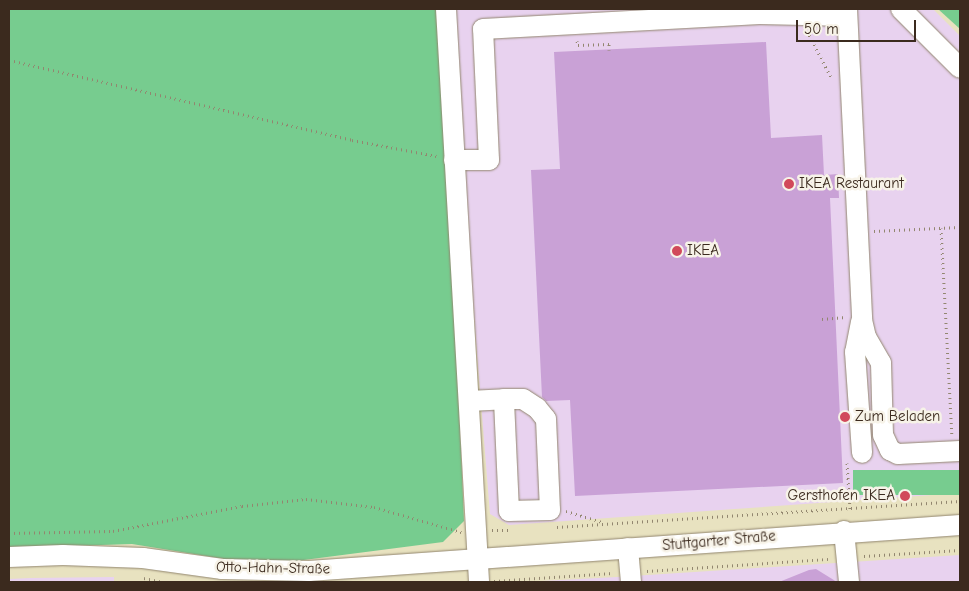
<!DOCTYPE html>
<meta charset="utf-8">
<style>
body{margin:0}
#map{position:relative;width:969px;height:591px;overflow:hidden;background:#e8e2c0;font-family:"Comic Neue",sans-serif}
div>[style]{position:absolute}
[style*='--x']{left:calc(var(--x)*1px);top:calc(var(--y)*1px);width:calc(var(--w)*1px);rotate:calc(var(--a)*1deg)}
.built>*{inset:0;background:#e8d2ef}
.green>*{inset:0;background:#77cc8f;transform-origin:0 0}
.building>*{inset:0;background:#c9a1d6}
.path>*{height:3px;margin-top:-1.5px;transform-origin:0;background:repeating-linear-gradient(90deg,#92866f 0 1px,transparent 0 5px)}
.roads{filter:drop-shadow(0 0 1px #92866f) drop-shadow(0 0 1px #92866f)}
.minor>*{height:20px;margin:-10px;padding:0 10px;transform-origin:10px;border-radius:10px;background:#fff}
.dots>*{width:14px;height:14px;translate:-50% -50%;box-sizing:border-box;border:2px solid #f7f3e8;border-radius:50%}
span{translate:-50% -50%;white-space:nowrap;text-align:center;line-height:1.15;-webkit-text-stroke:5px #f7f3e8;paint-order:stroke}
.poi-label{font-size:15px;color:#3b2a1e}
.left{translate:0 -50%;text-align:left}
.right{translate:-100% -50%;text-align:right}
.street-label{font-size:15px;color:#3b2a1e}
.frame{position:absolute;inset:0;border:10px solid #3b2a1e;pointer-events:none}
.scale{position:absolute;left:796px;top:20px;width:120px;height:22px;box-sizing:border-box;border:2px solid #3b2a1e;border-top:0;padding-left:6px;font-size:15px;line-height:18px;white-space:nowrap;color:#3b2a1e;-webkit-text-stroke:4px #f7f3e8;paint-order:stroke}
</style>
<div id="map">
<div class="built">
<i style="clip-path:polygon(455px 9px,933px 9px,960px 36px,960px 493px,509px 525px,490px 514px,463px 181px)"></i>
<i style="clip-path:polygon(960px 555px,960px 582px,523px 582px,617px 577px)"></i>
<i style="clip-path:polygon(114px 577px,114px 582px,9px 582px,9px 579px,30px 578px)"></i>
</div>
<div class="green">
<i style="clip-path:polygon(9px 9px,442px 9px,464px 521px,443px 542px,296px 561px,231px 560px,132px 544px,9px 548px)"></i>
<i style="clip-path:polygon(938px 9px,960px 9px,960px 29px)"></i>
<i style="left:960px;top:470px;width:25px;height:107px;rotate:90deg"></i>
</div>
<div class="building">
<i style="clip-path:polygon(766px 42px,771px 138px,822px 135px,824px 175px,838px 174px,839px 198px,830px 198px,843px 483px,575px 496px,570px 400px,546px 401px,542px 397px,531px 170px,560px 169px,554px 52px)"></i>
<i style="clip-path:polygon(816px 569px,837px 582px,779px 582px,809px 570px)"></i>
</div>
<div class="path">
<i style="--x:807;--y:31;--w:54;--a:62.5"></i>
<i style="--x:577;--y:41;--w:4;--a:76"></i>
<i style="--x:578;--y:45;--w:31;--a:-2"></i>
<i style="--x:609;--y:44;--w:6;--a:90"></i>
<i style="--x:9;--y:60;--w:352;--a:13.1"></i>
<i style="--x:352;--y:140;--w:86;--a:10.7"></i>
<i style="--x:941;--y:228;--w:208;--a:87"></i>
<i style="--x:874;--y:231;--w:86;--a:-2.7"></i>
<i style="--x:822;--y:319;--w:24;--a:-5"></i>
<i style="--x:847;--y:463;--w:46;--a:86.3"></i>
<i style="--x:566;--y:511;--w:39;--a:17"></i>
<i style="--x:557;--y:527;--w:404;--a:-3.7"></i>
<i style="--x:492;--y:530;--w:16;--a:0"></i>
<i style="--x:9;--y:533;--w:104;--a:-1.1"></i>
<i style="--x:113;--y:531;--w:131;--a:-11"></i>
<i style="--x:242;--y:506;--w:64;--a:-6.2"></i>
<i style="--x:306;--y:499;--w:68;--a:6.7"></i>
<i style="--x:374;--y:507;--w:91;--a:16"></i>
<i style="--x:864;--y:556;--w:96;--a:-3.6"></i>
<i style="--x:647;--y:571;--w:183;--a:-3.8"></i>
<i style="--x:144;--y:578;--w:19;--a:12"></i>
<i style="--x:494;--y:581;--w:119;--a:-3.8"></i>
</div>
<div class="roads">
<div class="minor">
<i style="--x:446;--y:9;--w:574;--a:86.7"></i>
<i style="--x:847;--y:9;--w:311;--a:87.2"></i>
<i style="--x:862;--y:320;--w:17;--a:77"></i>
<i style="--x:866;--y:337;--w:30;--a:60"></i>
<i style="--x:881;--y:363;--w:72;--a:88.4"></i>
<i style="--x:883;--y:435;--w:17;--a:65"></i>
<i style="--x:890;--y:450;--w:9;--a:27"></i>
<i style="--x:898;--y:454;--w:62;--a:-2.8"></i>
<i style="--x:901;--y:9;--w:83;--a:45"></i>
<i style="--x:454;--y:160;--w:35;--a:0"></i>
<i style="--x:489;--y:160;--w:131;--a:-92.6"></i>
<i style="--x:483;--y:29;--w:277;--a:-3.1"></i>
<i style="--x:760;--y:14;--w:87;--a:1.3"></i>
<i style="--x:861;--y:322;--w:31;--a:101"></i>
<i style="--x:855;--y:352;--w:101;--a:86"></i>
<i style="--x:469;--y:401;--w:35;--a:-3"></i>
<i style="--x:504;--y:399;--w:19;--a:0"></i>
<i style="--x:523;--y:399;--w:17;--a:33"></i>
<i style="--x:537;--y:408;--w:14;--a:51"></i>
<i style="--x:546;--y:419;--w:91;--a:87.5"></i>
<i style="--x:550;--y:510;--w:41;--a:178.6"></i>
<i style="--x:509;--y:511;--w:112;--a:-92.6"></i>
<i style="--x:844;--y:531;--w:51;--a:84.4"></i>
<i style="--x:628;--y:548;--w:34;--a:85"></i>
<i style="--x:9;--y:557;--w:54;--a:-2.1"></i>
<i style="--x:63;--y:555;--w:80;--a:2.1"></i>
<i style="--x:143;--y:558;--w:80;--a:7.9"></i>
<i style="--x:222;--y:569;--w:87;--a:1.3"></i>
<i style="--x:309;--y:571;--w:653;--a:-4.04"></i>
</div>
</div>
<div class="dots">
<i style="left:789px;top:184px;background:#d1495b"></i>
<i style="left:677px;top:251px;background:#d1495b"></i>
<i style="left:845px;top:417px;background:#d1495b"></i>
<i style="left:905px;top:496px;background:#d1495b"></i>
</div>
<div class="poi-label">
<span class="left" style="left:799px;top:184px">IKEA Restaurant</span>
<span class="left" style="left:687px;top:251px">IKEA</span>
<span class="left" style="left:855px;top:417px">Zum Beladen</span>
<span class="right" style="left:895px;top:496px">Gersthofen IKEA</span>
</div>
<div class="street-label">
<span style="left:719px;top:541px;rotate:-5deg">Stuttgarter Straße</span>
<span style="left:273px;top:568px;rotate:1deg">Otto-Hahn-Straße</span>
</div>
<div class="frame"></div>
<div class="scale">50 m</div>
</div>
